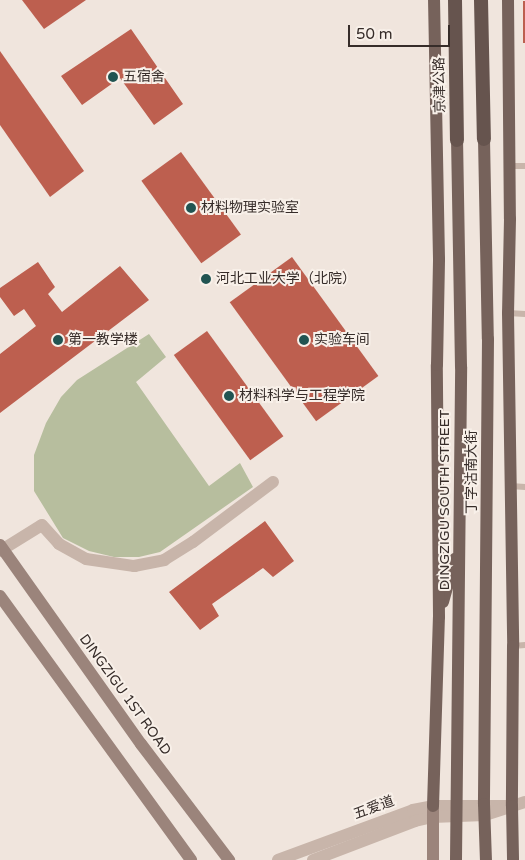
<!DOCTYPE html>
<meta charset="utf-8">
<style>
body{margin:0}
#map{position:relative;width:525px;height:860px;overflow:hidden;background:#f0e5dd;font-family:"Varela Round","Noto Sans SC",sans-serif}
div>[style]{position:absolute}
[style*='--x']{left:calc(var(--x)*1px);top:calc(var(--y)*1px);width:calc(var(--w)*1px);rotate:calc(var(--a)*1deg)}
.green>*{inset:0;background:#b7be9e}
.building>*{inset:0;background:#bd5f4f;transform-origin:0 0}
.service>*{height:6px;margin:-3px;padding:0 3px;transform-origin:3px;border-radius:3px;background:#c8b5aa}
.minor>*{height:12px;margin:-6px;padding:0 6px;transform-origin:6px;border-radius:6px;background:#c8b5aa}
.tertiary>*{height:12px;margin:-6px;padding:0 6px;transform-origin:6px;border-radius:6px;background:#c8b5aa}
.secondary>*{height:12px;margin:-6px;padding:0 6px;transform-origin:6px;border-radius:6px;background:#9b847b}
.primary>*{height:12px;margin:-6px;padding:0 6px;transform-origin:6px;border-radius:6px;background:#76625b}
.trunk>*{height:14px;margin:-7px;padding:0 7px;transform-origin:7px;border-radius:7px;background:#66544e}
.dots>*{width:14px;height:14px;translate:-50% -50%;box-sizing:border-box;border:2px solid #f8f0e9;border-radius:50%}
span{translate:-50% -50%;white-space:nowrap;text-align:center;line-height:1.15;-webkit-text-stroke:4px #f8f0e9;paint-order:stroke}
.poi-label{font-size:14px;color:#362c29}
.left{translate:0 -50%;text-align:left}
.street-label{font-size:14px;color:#362c29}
.scale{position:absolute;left:348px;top:25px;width:102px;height:22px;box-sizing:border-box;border:2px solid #362c29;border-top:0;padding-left:6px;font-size:15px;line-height:18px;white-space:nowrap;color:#362c29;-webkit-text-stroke:4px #f8f0e9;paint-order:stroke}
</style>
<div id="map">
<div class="green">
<i style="clip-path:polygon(149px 334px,166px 357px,136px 382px,209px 486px,240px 463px,253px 487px,160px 552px,139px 557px,114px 557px,89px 551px,63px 538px,34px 491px,34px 455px,46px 423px,61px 397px,77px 380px)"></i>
</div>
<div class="building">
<i style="clip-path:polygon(22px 0,86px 0,44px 29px)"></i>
<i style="left:525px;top:1px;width:42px;height:2px;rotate:90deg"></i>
<i style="clip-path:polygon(131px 29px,183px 104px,154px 125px,120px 78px,82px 105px,61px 76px)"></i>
<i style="clip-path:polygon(0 51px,84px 171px,50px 197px,0 125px)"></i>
<i style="left:181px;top:152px;width:102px;height:49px;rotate:54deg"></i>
<i style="left:292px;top:257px;width:147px;height:77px;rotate:54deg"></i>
<i style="clip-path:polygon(38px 262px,55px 287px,48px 294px,62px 312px,120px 266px,149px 300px,0 413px,0 354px,36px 326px,24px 309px,14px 316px,0 297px,0 288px)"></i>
<i style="left:207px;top:331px;width:130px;height:41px;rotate:54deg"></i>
<i style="clip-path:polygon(265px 521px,294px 561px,273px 577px,263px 568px,212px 604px,219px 616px,200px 630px,169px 592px)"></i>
</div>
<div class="service">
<i style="--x:509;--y:166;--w:16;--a:0"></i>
<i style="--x:508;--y:313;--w:17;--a:3"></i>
<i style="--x:511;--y:486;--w:14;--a:4"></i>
<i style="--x:513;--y:646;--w:12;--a:-5"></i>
</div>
<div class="minor">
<i style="--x:0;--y:551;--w:49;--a:-31.8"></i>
<i style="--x:42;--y:525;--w:25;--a:48"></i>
<i style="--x:59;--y:544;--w:31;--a:29"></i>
<i style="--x:86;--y:559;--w:49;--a:8.3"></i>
<i style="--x:134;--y:566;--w:31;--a:-11"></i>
<i style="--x:164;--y:560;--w:34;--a:-32"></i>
<i style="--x:193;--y:542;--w:100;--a:-36.9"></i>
</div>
<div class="tertiary">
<i style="--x:278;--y:860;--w:144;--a:-20.3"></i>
<i style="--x:413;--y:810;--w:20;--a:-11"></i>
<i style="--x:433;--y:806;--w:79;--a:0"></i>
<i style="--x:313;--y:860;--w:109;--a:-20.9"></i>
<i style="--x:415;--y:821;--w:17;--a:-13"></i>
<i style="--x:432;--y:817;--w:53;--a:-2.2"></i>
<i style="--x:485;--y:815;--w:42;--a:-18"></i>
</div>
<div class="secondary">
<i style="--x:0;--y:545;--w:244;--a:54.7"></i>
<i style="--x:141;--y:744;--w:146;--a:52.8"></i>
<i style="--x:0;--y:596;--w:326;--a:54.1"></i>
<i style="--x:433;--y:806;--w:54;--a:90"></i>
</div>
<div class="primary">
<i style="--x:508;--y:0;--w:219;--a:89.5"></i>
<i style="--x:510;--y:219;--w:94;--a:91.2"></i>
<i style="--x:508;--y:313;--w:333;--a:89.1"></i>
<i style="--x:513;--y:646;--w:160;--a:90.4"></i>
<i style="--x:512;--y:806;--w:54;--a:88.9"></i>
<i style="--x:484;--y:139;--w:200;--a:88.9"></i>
<i style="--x:488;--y:339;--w:465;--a:90.5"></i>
<i style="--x:484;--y:804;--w:56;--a:88"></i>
<i style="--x:443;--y:602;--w:45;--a:-74.4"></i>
<i style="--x:433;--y:806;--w:189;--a:-88.2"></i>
<i style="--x:439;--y:617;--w:252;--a:-90.5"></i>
<i style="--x:437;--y:365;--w:106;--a:-88.9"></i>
<i style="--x:439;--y:259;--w:259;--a:-91.1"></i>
<i style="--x:456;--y:860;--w:493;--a:-89.4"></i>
<i style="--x:461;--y:367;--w:227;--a:-91"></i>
</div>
<div class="trunk">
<i style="--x:455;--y:0;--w:140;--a:89.2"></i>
<i style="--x:481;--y:0;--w:139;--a:88.8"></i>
</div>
<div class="dots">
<i style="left:113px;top:77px;background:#215452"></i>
<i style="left:191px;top:208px;background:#215452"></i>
<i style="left:206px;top:279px;background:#215452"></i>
<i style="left:58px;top:340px;background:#215452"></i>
<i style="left:304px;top:340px;background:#215452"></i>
<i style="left:229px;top:396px;background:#215452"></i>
</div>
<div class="poi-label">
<span class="left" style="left:123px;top:77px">五宿舍</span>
<span class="left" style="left:201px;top:208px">材料物理实验室</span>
<span class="left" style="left:216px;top:279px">河北工业大学（北院）</span>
<span class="left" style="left:68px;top:340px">第一教学楼</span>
<span class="left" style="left:314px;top:340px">实验车间</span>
<span class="left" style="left:239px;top:396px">材料科学与工程学院</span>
</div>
<div class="street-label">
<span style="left:440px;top:85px;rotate:-91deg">京津公路</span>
<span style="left:472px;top:472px;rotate:-90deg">丁字沽南大街</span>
<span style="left:445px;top:500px;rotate:-90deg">DINGZIGU SOUTH STREET</span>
<span style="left:125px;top:695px;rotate:54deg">DINGZIGU 1ST ROAD</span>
<span style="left:374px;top:808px;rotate:-20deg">五爱道</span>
</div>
<div class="scale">50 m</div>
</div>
